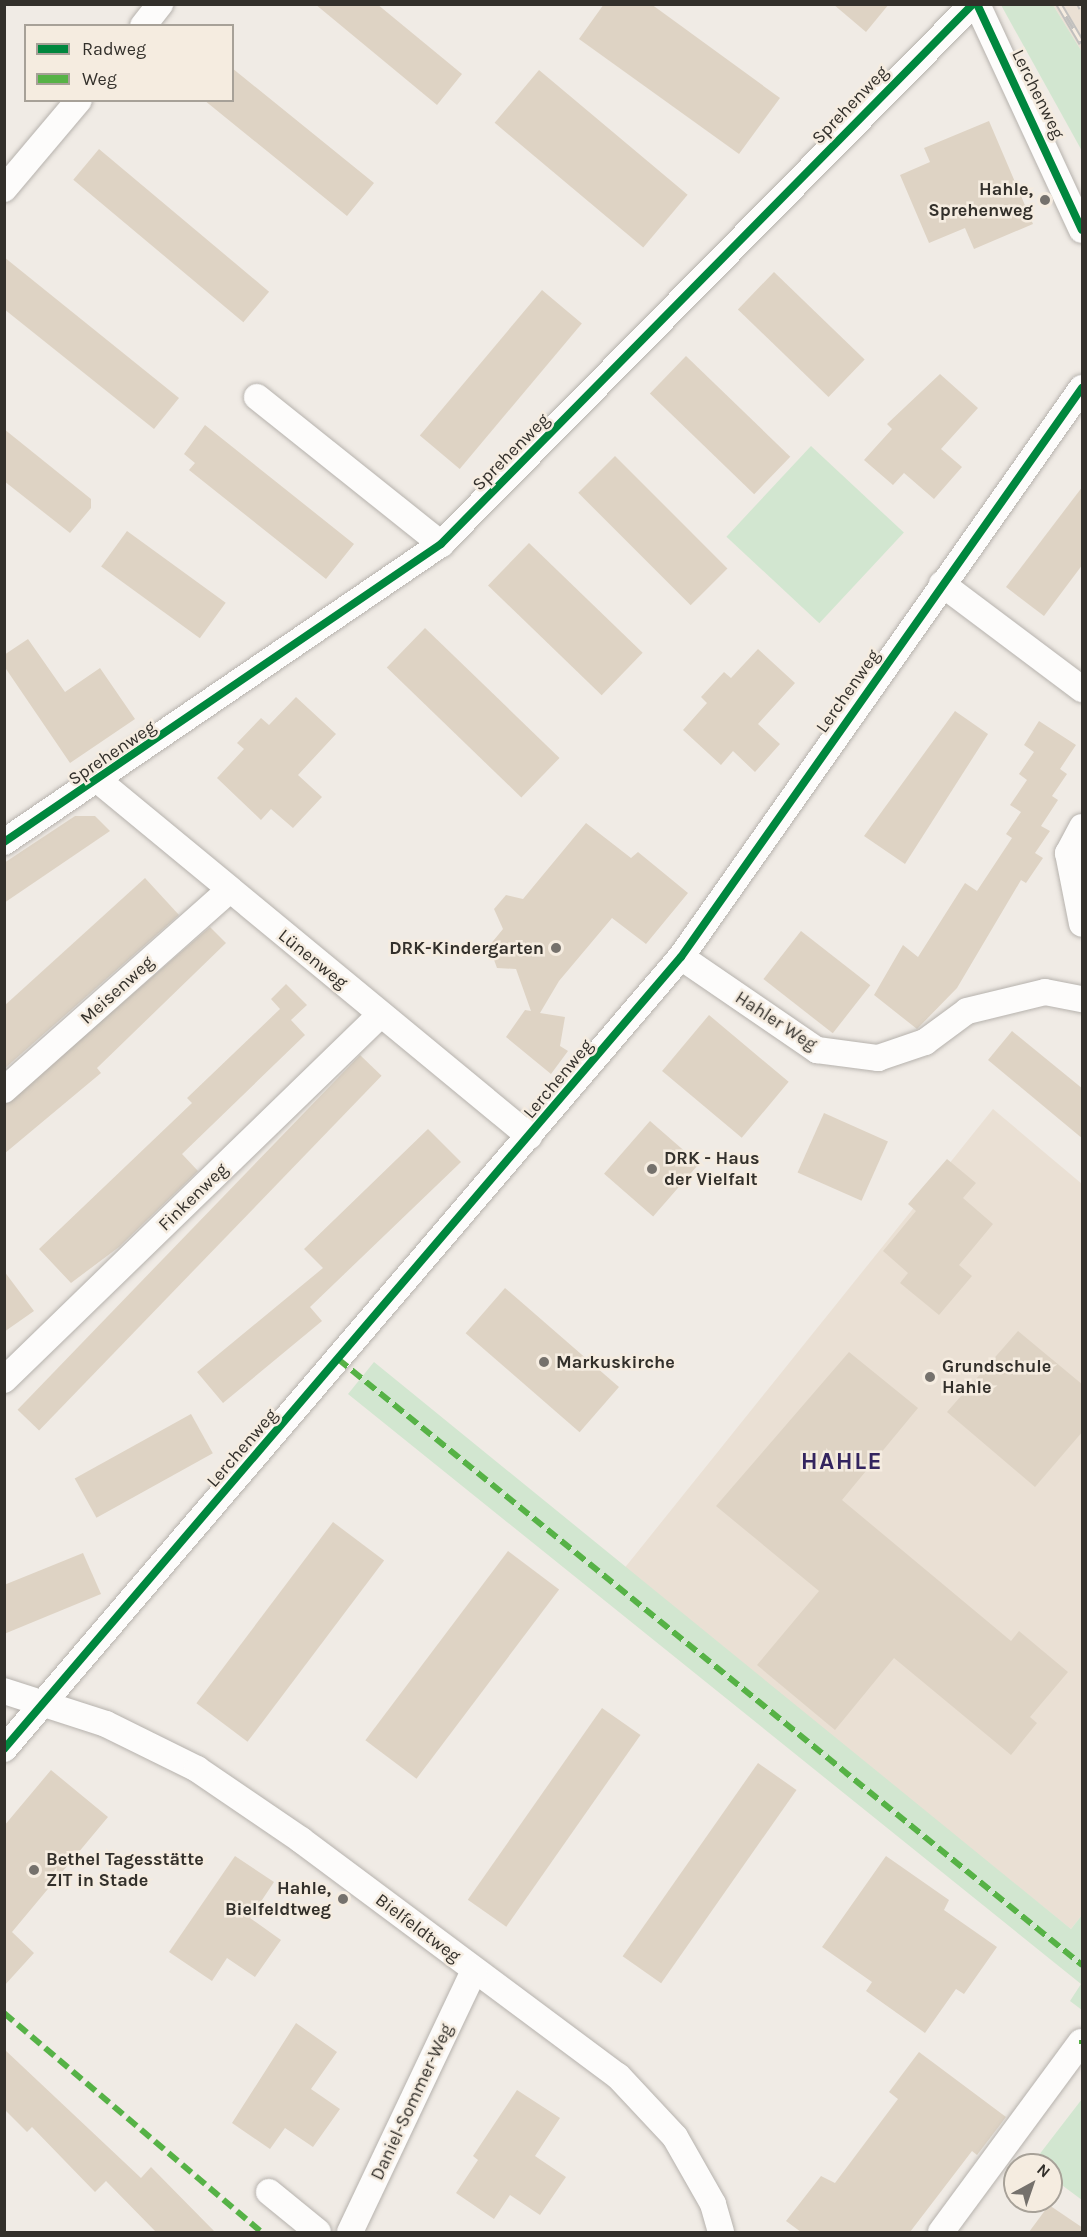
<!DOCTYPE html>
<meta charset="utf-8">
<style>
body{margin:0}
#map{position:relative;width:1087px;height:2237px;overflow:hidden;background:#f0ebe5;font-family:Karla,sans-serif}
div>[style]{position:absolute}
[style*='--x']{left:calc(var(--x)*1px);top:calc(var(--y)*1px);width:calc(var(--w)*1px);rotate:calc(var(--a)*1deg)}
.built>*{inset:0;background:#eae0d4}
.green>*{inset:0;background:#d2e6d0;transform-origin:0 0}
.building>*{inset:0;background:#ded3c4;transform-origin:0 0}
.roads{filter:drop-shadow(0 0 2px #b6b2ad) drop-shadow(0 0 2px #b6b2ad)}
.street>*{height:26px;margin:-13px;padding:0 13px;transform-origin:13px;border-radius:13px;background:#fdfcfb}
.rail>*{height:7px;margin-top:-3.5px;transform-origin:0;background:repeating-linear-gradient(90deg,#f5ece0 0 14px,#c1c0be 0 28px);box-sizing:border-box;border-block:2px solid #c1c0be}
.quiet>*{height:6px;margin-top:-3px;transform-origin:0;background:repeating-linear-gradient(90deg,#56b246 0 12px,transparent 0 18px)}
.cycleway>*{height:8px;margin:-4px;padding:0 4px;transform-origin:4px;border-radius:4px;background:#00873e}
.dots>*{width:16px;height:16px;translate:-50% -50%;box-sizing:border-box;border:3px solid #f5ece0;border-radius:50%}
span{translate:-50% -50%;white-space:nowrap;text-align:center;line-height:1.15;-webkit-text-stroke:5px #f5ece0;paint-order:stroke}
.street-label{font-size:18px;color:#33302b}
.poi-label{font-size:18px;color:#33302b;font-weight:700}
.right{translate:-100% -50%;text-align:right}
.left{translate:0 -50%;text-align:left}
.district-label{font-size:24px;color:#33245f;font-weight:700;letter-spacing:1.5px}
.frame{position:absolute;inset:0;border:6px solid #33302b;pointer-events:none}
.legend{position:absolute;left:24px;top:24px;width:210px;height:78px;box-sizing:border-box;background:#f5ece0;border:2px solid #a7a198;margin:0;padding:8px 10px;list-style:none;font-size:18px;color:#33302b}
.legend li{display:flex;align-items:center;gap:12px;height:30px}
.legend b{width:30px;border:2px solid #a7a198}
.north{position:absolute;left:1003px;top:2153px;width:60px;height:60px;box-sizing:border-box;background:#f5ece0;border:2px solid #a7a198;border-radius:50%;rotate:40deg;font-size:16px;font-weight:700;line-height:24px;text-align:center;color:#33302b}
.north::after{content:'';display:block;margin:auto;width:21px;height:27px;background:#75716c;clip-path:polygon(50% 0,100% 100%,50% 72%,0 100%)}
</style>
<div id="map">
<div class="built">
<i style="clip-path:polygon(1053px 5px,1082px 5px,1082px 52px)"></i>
<i style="clip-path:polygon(993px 1109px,1082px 1184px,1082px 1915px,1071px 1929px,623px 1570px)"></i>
</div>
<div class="green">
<i style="clip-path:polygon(1001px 5px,1053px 5px,1082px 52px,1082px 151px)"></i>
<i style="left:811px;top:446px;width:127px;height:124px;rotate:43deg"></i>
<i style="clip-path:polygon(374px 1362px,1071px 1929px,1082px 1915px,1082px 2010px,1070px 2001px,1081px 1984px,348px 1394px)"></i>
<i style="clip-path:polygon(1082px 2099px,1082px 2200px,1051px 2177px,1051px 2165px,1032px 2164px)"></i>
</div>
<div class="building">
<i style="clip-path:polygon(315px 4px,377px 4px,462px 74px,437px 105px)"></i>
<i style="clip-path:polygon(604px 4px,651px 4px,780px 98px,739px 154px,579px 39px)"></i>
<i style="clip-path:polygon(833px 4px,889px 4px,866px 32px)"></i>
<i style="clip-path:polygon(232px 68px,374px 183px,347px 216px,204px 100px,232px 100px)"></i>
<i style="left:539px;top:70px;width:194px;height:69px;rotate:40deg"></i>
<i style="clip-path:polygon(989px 121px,1033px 224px,974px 249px,965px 228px,929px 243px,900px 175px,930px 162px,924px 148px)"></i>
<i style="left:99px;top:149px;width:222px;height:40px;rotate:40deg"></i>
<i style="clip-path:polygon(4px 257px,179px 398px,154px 429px,4px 309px)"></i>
<i style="left:774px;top:272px;width:126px;height:52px;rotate:44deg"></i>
<i style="left:542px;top:290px;width:52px;height:190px;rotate:40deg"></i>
<i style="left:686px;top:356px;width:145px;height:52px;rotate:44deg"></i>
<i style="clip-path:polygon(940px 374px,978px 408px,941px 449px,962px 467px,934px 499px,904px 473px,893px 485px,864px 460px,892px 429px,887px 424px)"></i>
<i style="clip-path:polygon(205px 425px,354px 544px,326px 579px,189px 470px,195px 463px,184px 454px)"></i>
<i style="clip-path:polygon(4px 429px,91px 499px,91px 508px,70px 533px,4px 481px)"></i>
<i style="left:615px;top:456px;width:159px;height:52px;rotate:45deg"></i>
<i style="clip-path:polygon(1083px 486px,1083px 564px,1044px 616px,1006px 587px)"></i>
<i style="left:127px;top:531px;width:122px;height:44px;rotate:36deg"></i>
<i style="left:529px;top:543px;width:158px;height:59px;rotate:44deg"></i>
<i style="left:425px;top:628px;width:187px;height:55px;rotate:44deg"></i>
<i style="clip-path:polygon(28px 639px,65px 692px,100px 668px,135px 719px,70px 763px,4px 666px,4px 655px)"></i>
<i style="clip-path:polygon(758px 649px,795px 683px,758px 724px,780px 744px,755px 772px,733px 751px,721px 765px,683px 730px,707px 703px,701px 697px,724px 672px,731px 678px)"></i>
<i style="clip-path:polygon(296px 697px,336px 734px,298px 775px,322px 797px,293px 828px,271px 809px,261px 820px,217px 778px,244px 749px,237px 743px,261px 718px,269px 725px)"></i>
<i style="clip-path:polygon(955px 711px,988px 734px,905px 864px,864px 836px)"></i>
<i style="clip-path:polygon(1039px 721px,1076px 745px,1060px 769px,1067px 774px,1052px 796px,1058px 800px,1041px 826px,1050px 831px,1035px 853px,1043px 858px,1026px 883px,1021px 880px,957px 988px,917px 1029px,874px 995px,903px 945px,918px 957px,965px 883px,977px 891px,1012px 838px,1006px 834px,1021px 812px,1010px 805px,1027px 780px,1019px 774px,1034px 752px,1024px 745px)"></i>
<i style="clip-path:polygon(75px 816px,95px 816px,110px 831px,4px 903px,4px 863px)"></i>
<i style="clip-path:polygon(586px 823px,631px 858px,638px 852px,688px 893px,646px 944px,612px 918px,559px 981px,540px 1013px,565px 1017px,560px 1046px,568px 1051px,551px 1074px,506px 1037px,525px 1010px,531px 1011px,516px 969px,497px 968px,489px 946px,503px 929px,494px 909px,506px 895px,523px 899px)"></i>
<i style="clip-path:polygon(145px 878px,179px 915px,4px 1069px,4px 1006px)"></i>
<i style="clip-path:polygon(210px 927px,226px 943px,97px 1068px,101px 1073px,4px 1154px,4px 1105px)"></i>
<i style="left:801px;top:931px;width:88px;height:61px;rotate:38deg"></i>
<i style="clip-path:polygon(286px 984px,307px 1005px,291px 1020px,305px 1035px,182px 1154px,198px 1171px,119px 1247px,71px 1283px,39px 1249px,192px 1103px,187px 1098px,280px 1009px,271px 999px)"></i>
<i style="left:709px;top:1015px;width:104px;height:73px;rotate:40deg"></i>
<i style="clip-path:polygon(1012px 1031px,1083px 1089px,1083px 1139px,988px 1060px)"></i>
<i style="left:360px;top:1055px;width:30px;height:493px;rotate:44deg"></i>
<i style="left:824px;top:1113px;width:70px;height:65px;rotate:24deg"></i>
<i style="left:650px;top:1121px;width:65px;height:70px;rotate:41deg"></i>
<i style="clip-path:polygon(428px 1129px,461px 1162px,310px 1307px,322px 1321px,223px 1403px,197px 1372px,323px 1268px,304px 1249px)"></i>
<i style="clip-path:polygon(947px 1159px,976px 1183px,963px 1198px,993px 1224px,959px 1265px,972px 1276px,939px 1315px,900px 1283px,908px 1273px,883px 1251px,916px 1211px,908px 1204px)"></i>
<i style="clip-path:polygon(4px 1271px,34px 1311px,4px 1332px)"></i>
<i style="left:505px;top:1288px;width:151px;height:60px;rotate:41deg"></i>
<i style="clip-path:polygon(1018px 1331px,1083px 1385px,1083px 1431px,1035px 1487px,947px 1412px)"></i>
<i style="clip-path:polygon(849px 1352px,918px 1408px,842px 1500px,1011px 1641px,1019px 1631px,1068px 1672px,1030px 1717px,1037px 1723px,1011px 1755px,894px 1658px,835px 1730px,757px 1665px,819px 1591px,716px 1506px)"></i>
<i style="left:191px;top:1414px;width:45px;height:133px;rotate:61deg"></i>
<i style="left:333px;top:1522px;width:64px;height:227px;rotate:37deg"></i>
<i style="left:508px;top:1551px;width:64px;height:237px;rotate:37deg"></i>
<i style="clip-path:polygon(83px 1553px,101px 1594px,4px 1634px,4px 1585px)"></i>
<i style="left:602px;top:1708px;width:47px;height:234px;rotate:35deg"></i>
<i style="left:758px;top:1763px;width:47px;height:236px;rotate:35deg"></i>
<i style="clip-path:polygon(51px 1770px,108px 1817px,12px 1932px,34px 1953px,4px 1986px,4px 1826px)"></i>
<i style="clip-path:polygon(235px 1856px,274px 1882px,250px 1918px,281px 1940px,255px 1977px,227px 1958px,212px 1981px,169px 1952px)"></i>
<i style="clip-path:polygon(886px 1856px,949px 1900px,944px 1910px,997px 1947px,964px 1994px,956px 1989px,925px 2033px,866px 1991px,872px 1982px,822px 1947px)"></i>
<i style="clip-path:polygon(296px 2023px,337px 2052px,311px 2089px,340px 2109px,313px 2147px,285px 2128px,270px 2149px,232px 2123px)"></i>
<i style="clip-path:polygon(4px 2049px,141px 2178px,151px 2167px,215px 2232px,156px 2232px,106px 2181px,95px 2192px,32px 2127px,27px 2132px,4px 2109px)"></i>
<i style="clip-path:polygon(919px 2052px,1006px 2117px,977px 2155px,972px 2151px,910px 2232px,801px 2232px,786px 2221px,821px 2176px,835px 2183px,898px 2099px,889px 2092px)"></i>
<i style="clip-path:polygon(517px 2090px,560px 2118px,535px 2156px,566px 2177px,540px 2215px,510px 2195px,494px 2219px,456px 2193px,478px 2160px,473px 2156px)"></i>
<i style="clip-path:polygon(1049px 2205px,1083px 2228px,1083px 2232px,1029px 2232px)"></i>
</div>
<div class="roads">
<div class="street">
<i style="--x:977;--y:4;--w:249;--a:65.1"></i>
<i style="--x:143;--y:26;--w:28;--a:-52"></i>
<i style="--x:4;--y:189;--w:116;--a:-49.9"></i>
<i style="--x:257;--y:397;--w:236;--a:38.6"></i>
<i style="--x:942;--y:584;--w:175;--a:36.9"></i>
<i style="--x:99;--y:781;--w:558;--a:39.54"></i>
<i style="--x:1082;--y:827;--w:30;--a:118"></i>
<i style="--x:1068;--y:853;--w:72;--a:78.8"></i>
<i style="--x:4;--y:842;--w:529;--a:-34.29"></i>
<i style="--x:441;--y:544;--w:758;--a:-45.43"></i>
<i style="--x:681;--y:957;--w:165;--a:34.4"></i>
<i style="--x:817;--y:1050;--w:62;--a:7.5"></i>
<i style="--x:878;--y:1058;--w:50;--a:-18.8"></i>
<i style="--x:925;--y:1042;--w:52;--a:-36.4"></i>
<i style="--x:967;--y:1011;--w:80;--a:-13.7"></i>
<i style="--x:1045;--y:992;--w:38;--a:11"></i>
<i style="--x:4;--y:1090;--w:301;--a:-41.6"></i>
<i style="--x:4;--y:1380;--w:525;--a:-44.15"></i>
<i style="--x:4;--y:1691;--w:107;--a:17.9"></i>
<i style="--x:106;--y:1724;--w:102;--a:26.3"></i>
<i style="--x:197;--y:1769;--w:126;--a:34.3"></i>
<i style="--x:301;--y:1840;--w:395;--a:36.7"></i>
<i style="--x:618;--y:2076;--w:83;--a:46.9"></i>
<i style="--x:675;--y:2137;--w:77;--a:60.4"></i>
<i style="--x:713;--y:2204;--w:29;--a:74"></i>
<i style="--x:4;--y:1749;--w:1042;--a:-49.48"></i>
<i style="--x:681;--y:957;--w:696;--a:-54.83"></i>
<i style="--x:269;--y:2192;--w:63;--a:39.2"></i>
<i style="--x:350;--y:2232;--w:289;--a:-64.6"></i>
<i style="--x:941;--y:2232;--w:236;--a:-53.6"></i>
</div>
</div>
<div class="rail">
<i style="--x:1059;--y:4;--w:45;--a:59.5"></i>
<i style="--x:1080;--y:4;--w:4;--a:63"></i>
</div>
<div class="quiet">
<i style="--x:338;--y:1359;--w:960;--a:39.16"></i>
<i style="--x:4;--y:2013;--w:338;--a:40.4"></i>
<i style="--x:1082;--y:2040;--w:4;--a:90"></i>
</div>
<div class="cycleway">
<i style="--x:977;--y:4;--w:249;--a:65.1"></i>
<i style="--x:4;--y:842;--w:529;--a:-34.29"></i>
<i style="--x:441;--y:544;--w:758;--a:-45.43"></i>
<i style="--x:4;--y:1749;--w:1042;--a:-49.48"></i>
<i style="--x:681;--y:957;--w:696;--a:-54.83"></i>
</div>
<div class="dots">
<i style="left:1045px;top:200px;background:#75716c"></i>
<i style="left:556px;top:948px;background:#75716c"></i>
<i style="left:652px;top:1169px;background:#75716c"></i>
<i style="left:544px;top:1362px;background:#75716c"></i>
<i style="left:930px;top:1377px;background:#75716c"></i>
<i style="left:34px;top:1870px;background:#75716c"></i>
<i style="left:343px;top:1899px;background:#75716c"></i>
</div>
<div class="street-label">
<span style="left:1038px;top:94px;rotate:64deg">Lerchenweg</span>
<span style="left:850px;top:105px;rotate:-46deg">Sprehenweg</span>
<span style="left:511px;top:452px;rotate:-45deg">Sprehenweg</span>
<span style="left:848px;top:691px;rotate:-55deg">Lerchenweg</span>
<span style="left:112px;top:753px;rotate:-34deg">Sprehenweg</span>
<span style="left:313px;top:959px;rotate:39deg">Lünenweg</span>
<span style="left:117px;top:990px;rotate:-42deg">Meisenweg</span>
<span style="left:776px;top:1021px;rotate:33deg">Hahler Weg</span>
<span style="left:558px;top:1079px;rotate:-50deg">Lerchenweg</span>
<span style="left:193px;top:1197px;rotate:-44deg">Finkenweg</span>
<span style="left:242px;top:1448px;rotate:-49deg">Lerchenweg</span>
<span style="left:418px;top:1928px;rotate:37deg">Bielfeldtweg</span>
<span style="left:412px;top:2102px;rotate:-65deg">Daniel-Sommer-Weg</span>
</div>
<div class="poi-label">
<span class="right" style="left:1033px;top:200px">Hahle,<br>Sprehenweg</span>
<span class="right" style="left:544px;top:948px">DRK-Kindergarten</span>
<span class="left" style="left:664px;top:1169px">DRK - Haus<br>der Vielfalt</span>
<span class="left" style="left:556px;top:1362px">Markuskirche</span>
<span class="left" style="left:942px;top:1377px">Grundschule<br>Hahle</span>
<span class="left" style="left:46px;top:1870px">Bethel Tagesstätte<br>ZIT in Stade</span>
<span class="right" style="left:331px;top:1899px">Hahle,<br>Bielfeldtweg</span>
</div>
<div class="district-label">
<span style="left:842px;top:1462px">HAHLE</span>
</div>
<div class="frame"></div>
<ul class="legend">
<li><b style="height:8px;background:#00873e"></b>Radweg</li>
<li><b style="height:8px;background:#56b246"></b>Weg</li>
</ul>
<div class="north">N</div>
</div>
